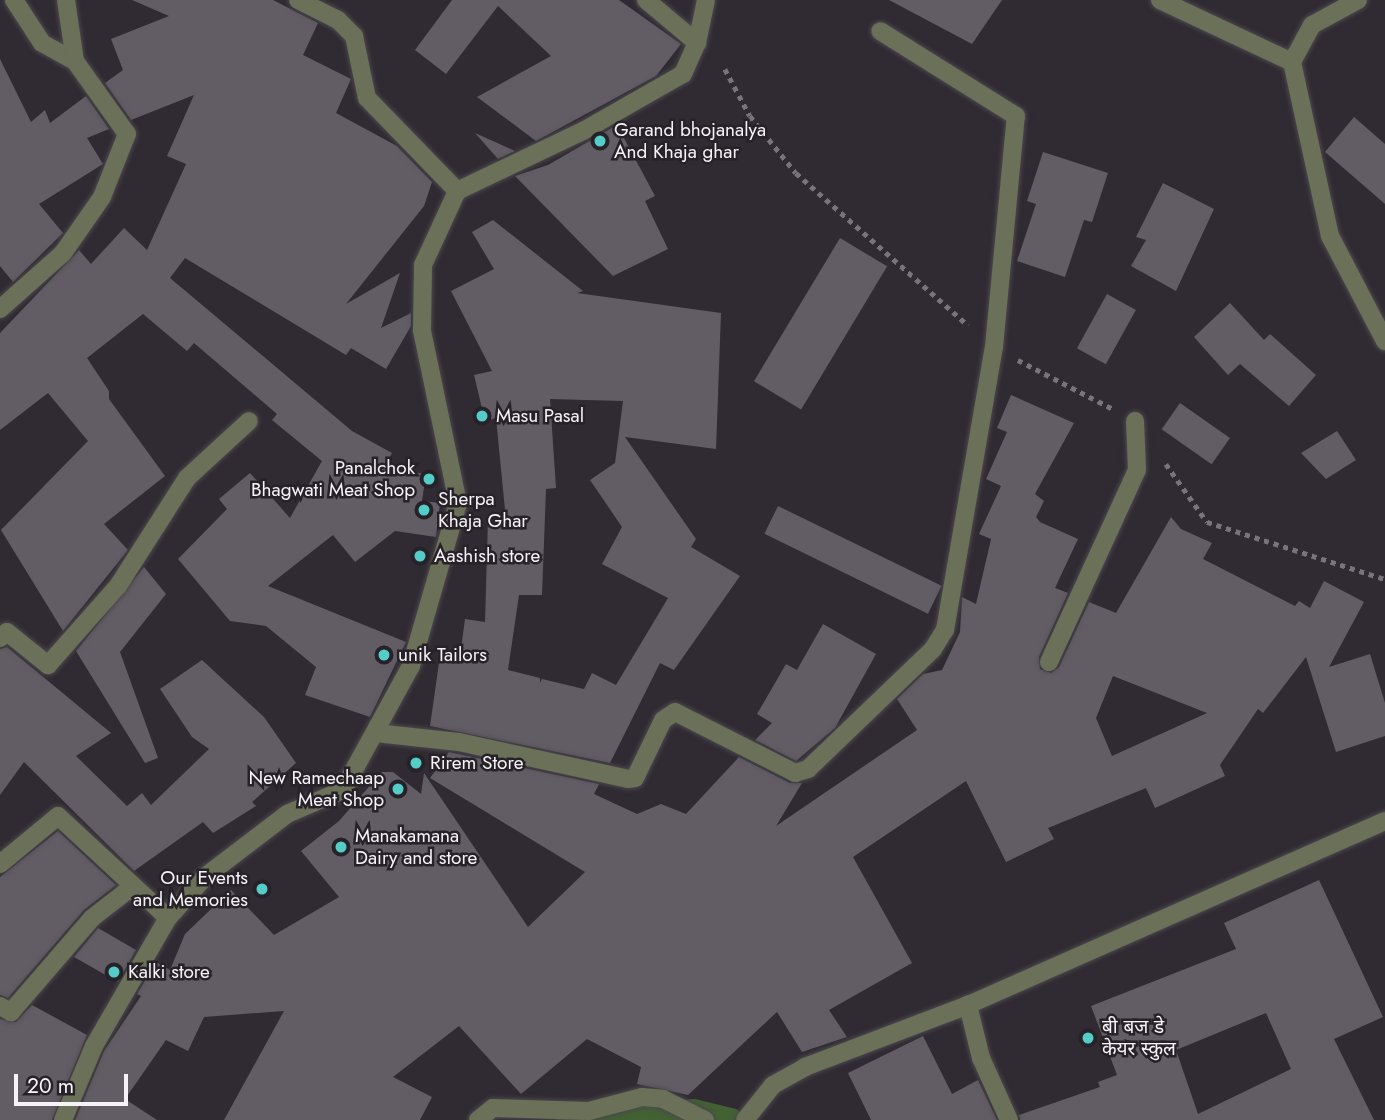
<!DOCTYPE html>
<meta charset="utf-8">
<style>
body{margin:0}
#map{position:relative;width:1385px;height:1120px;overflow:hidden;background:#302b32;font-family:Jost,"Noto Sans Devanagari",sans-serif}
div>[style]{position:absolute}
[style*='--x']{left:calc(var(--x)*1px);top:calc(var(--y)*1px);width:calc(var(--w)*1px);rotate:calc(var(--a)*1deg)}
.forest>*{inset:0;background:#426233}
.building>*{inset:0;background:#625d65;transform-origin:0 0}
.path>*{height:4.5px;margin-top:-2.25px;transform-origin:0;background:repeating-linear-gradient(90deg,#78747a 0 5px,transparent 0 10px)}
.roads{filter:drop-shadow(0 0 2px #4c474e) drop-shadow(0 0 2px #4c474e)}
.street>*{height:18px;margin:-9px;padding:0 9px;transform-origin:9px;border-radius:9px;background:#6b7058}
.dots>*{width:19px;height:19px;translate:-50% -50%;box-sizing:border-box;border:4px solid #262228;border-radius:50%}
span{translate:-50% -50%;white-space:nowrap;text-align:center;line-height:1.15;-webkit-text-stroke:5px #262228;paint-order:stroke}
.poi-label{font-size:19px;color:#f6f3f8}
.left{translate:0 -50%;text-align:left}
.right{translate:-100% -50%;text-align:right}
.scale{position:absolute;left:14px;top:1074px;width:114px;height:32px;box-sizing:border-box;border:4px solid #f6f3f8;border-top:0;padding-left:9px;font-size:21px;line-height:24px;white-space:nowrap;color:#f6f3f8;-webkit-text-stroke:5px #262228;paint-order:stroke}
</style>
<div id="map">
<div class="forest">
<i style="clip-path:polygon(695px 1099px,736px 1109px,751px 1120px,555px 1120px,571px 1107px)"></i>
</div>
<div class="building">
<i style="clip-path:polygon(132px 0,273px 0,318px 23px,303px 55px,351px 79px,336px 113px,397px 146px,432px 182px,424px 206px,346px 304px,400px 273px,381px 328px,411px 313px,411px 326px,386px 369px,351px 348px,346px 355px,185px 258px,170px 278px,352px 431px,392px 453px,384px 468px,426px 474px,422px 501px,440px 503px,436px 537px,395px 531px,355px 562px,333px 535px,268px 586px,406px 642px,370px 717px,305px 695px,316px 667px,266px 626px,230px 621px,178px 559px,227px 509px,219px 499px,250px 473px,290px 518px,322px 461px,272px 420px,277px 414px,194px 343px,187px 351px,143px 314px,87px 358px,109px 391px,109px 399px,165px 476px,104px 524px,128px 550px,63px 631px,1px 530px,88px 441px,48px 393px,0 430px,0 333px,79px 250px,91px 264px,124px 228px,147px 250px,186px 164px,167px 156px,194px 95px,131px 120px,105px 83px,123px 70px,111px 39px,169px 16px)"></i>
<i style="clip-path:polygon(452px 0,619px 0,681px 44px,656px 76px,536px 141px,477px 97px,551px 56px,498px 6px,446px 74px,415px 50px)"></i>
<i style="clip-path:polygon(889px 0,1002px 0,972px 44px)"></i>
<i style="clip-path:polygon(0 59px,31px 122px,45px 110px,50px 123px,86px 96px,109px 129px,87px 138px,103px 164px,39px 204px,63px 233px,13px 282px,0 266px)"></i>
<i style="clip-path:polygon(1354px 117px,1385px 144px,1385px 204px,1325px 152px)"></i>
<i style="clip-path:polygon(617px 125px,655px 196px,645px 201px,668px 249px,613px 276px,515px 176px,548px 165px)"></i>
<i style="clip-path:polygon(475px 133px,515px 151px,498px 159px)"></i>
<i style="clip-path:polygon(1043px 152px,1108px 173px,1092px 222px,1084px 220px,1065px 277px,1017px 261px,1036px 204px,1027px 201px)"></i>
<i style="clip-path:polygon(1163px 183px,1214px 209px,1176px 291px,1131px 266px,1146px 240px,1136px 237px)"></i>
<i style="clip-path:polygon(evenodd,493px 220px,583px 291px,577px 293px,721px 313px,716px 449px,625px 437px,696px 539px,691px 547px,740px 576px,674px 670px,660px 663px,610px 763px,430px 726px,440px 656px,459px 664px,465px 619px,485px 622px,488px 518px,506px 520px,496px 418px,485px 421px,474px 375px,492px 371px,451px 291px,494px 269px,472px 232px,493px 220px,550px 399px,623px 401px,615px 463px,590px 480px,622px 527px,602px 564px,668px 598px,616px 685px,592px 673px,584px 689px,542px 679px,540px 683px,540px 678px,508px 670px,519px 595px,542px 595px,546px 489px,556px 488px,550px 399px)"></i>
<i style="left:840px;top:238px;width:55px;height:167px;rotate:31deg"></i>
<i style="left:1107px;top:294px;width:33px;height:62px;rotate:29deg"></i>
<i style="clip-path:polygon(1230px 303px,1264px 340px,1270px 334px,1316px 375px,1289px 406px,1240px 364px,1228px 375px,1194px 337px)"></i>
<i style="clip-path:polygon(evenodd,1011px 395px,1074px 423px,1035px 494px,1044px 501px,1036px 517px,1040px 522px,1078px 539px,1055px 588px,1068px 593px,1039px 657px,1040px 669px,1051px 673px,1059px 667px,1089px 602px,1116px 613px,1171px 517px,1181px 529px,1212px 543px,1203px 559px,1295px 606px,1299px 601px,1310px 608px,1324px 581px,1364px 602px,1329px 667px,1370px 654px,1385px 703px,1385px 736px,1336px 752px,1306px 657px,1263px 713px,1258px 709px,1220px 765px,1225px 776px,1155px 808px,1146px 788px,1048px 828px,1054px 839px,1006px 862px,966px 781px,853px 857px,912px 963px,829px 1010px,847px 1037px,802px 1052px,777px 1012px,688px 1095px,637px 1084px,641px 1067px,587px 1039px,521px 1094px,459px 1026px,393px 1077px,432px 1097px,420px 1120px,224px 1120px,284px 1011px,204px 1017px,188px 1051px,166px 1040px,125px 1099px,157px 1120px,75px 1120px,104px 1051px,141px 996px,137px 994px,156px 962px,170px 970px,185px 934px,231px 890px,274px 935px,339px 897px,301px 851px,339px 821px,382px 772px,393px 772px,421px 794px,424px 773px,528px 927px,585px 872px,430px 778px,449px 752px,599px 784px,594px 794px,637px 814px,661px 804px,686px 814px,739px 757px,790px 783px,802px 783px,776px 826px,917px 730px,897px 699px,923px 674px,942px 670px,960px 632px,962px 597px,976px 604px,991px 539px,979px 534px,1001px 486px,986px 479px,1007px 432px,997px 428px,1011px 395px,1113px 676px,1207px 713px,1112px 756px,1096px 718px,1113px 676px)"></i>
<i style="left:1180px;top:403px;width:61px;height:32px;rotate:35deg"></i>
<i style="clip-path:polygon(1337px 431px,1356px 460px,1326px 479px,1301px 453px)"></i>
<i style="left:778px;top:506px;width:182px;height:31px;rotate:26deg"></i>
<i style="clip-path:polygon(144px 567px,166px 594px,120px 652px,158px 758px,145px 763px,76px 651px)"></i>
<i style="clip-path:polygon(823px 624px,876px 654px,835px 728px,796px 761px,755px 740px,772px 723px,757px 714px,786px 664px,797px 670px)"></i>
<i style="clip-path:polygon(7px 647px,111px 733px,76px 756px,127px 806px,142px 793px,151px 805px,209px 749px,192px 737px,160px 689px,202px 660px,264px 717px,296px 763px,252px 802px,256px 806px,213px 833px,203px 822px,134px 871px,24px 762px,0 795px,0 649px)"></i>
<i style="clip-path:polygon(58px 831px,116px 885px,84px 910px,8px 998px,0 995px,0 877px)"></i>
<i style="clip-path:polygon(evenodd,1319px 880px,1383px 1017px,1334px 1039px,1374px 1120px,1020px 1120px,1019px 1115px,1100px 1087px,1098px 1082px,1117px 1075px,1091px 1006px,1236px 949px,1224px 923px,1319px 880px,1266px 1013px,1291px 1069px,1198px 1114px,1176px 1050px,1266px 1013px)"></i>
<i style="clip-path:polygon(98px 928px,136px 950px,118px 982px,74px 957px)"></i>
<i style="clip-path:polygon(32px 1005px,87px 1035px,52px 1120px,0 1120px,0 1019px,16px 1022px)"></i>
<i style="clip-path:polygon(923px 1036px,952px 1094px,978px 1080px,997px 1120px,871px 1120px,848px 1073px)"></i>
</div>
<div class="path">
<i style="--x:725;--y:69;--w:53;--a:62"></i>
<i style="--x:750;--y:116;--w:73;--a:51.1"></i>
<i style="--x:796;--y:173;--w:230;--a:41.5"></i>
<i style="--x:1018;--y:360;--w:107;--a:27.3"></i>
<i style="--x:1166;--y:464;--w:71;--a:54.7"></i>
<i style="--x:1207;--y:522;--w:187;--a:17.8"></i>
</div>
<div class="roads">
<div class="street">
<i style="--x:14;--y:0;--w:51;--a:56.9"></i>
<i style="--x:42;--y:43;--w:38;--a:29"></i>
<i style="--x:298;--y:0;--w:45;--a:26.6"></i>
<i style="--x:338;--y:20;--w:23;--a:45"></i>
<i style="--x:354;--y:36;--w:63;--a:78.2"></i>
<i style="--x:367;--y:98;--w:129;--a:45.9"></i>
<i style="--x:646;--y:0;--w:67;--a:40.1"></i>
<i style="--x:1160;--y:0;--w:146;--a:25.2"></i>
<i style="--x:1358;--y:0;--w:52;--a:151.5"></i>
<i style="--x:1312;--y:25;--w:42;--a:118.4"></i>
<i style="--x:1292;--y:62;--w:178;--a:77.7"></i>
<i style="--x:1330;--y:236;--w:119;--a:62.4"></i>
<i style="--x:0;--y:309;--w:84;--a:-41.6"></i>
<i style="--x:63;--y:253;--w:68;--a:-55.1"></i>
<i style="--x:102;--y:197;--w:68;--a:-68.4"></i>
<i style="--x:127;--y:134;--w:90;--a:-125.5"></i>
<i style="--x:75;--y:61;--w:62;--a:-98.4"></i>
<i style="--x:0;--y:638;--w:9;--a:-41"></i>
<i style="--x:7;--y:632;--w:53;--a:38.8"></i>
<i style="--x:48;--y:665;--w:106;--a:-48.5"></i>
<i style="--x:118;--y:586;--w:128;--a:-57.4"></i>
<i style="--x:187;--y:478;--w:84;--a:-42.6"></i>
<i style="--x:1049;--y:662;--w:211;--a:-65.4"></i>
<i style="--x:1137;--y:470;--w:49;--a:-92.3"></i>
<i style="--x:376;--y:733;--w:83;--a:6.2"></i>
<i style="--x:459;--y:742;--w:173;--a:12.3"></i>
<i style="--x:628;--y:779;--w:7;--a:-8"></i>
<i style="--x:635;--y:778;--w:64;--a:-64.2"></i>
<i style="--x:663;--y:720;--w:14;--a:-34"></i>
<i style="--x:675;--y:712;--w:135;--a:26.9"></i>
<i style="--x:795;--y:773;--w:14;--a:-17"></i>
<i style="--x:808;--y:769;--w:173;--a:-43.8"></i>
<i style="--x:933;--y:649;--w:22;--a:-58"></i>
<i style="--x:945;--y:630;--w:287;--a:-80.2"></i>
<i style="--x:994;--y:347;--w:232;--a:-84.6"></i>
<i style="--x:1016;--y:116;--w:160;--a:-148"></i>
<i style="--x:0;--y:864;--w:75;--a:-39.6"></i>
<i style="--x:58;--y:816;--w:150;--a:42.8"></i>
<i style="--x:0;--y:1006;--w:13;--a:29"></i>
<i style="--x:11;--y:1012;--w:124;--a:-49.2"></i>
<i style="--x:92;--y:918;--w:51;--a:-37.8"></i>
<i style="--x:63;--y:1120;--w:80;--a:-67.3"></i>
<i style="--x:94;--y:1046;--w:148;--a:-60"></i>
<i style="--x:168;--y:918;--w:57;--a:-47.9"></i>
<i style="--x:206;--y:876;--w:102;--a:-37.4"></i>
<i style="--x:287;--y:814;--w:61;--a:-23.2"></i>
<i style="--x:343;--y:790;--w:141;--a:-61.3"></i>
<i style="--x:411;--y:666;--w:170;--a:-73.9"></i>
<i style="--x:458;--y:503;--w:177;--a:-101.8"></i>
<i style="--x:422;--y:330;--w:65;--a:-89.1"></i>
<i style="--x:423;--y:265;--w:81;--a:-65.3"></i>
<i style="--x:457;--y:191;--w:140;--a:-25.5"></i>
<i style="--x:583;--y:131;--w:115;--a:-29.7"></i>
<i style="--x:683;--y:74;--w:34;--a:-66"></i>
<i style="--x:697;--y:43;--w:44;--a:-78.2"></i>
<i style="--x:478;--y:1120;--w:19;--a:-39"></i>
<i style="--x:493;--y:1108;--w:96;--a:1.8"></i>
<i style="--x:589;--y:1111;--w:55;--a:-14.8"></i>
<i style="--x:642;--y:1097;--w:21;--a:5"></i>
<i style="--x:663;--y:1099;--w:47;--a:26.6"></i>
<i style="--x:745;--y:1120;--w:45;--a:-51.3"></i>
<i style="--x:773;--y:1085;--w:37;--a:-29"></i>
<i style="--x:805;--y:1067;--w:174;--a:-20.8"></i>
<i style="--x:1009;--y:1120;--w:68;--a:-114.3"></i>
<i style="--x:981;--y:1058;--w:55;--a:-103.8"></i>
<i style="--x:968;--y:1005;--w:456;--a:-23.8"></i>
</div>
</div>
<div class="dots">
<i style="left:600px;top:141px;background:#54cdc8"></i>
<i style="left:482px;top:416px;background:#54cdc8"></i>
<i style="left:429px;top:479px;background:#54cdc8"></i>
<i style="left:424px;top:510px;background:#54cdc8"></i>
<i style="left:420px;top:556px;background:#54cdc8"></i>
<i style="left:384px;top:655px;background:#54cdc8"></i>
<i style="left:416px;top:763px;background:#54cdc8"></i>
<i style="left:398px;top:789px;background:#54cdc8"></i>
<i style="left:341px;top:847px;background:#54cdc8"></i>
<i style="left:262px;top:889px;background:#54cdc8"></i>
<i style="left:114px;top:972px;background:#54cdc8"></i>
<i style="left:1088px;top:1038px;background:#54cdc8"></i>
</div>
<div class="poi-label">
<span class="left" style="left:614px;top:141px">Garand bhojanalya<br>And Khaja ghar</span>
<span class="left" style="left:496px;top:416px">Masu Pasal</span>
<span class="right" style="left:415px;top:479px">Panalchok<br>Bhagwati Meat Shop</span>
<span class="left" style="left:438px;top:510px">Sherpa<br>Khaja Ghar</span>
<span class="left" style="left:434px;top:556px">Aashish store</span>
<span class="left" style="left:398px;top:655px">unik Tailors</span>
<span class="left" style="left:430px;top:763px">Rirem Store</span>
<span class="right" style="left:384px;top:789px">New Ramechaap<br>Meat Shop</span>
<span class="left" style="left:355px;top:847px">Manakamana<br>Dairy and store</span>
<span class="right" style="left:248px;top:889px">Our Events<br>and Memories</span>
<span class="left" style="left:128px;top:972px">Kalki store</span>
<span class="left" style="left:1102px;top:1038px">बी बज डे<br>केयर स्कुल</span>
</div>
<div class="scale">20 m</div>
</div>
